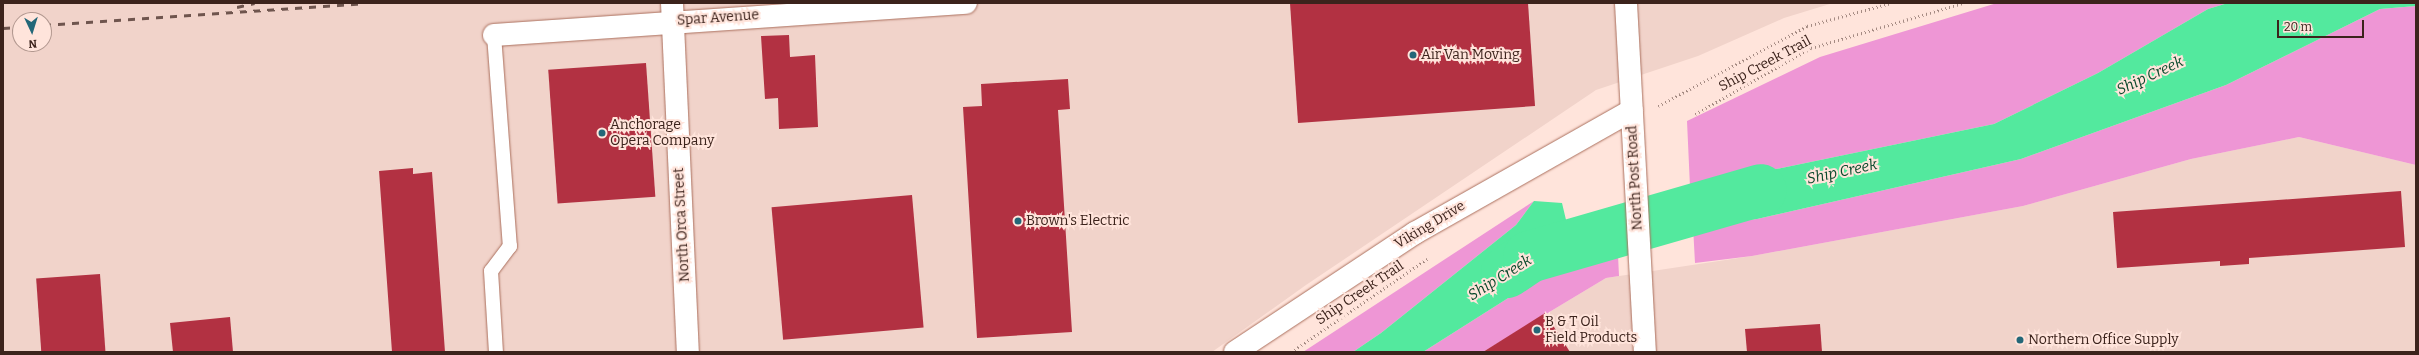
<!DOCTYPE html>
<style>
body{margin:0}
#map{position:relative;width:2419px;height:355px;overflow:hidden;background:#ffe4db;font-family:Bitter,serif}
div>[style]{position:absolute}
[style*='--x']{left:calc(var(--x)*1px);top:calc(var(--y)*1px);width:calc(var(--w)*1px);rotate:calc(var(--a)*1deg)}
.built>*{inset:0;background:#f1d3ca}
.green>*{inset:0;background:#ee96d5}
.water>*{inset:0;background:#53e99e}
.river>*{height:52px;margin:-26px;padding:0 26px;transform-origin:26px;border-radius:26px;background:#53e99e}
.building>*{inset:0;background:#b23142;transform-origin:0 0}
.path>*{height:2.5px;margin-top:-1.25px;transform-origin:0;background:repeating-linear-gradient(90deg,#a58b83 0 1px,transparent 0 4px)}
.roads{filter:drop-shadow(0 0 1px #ab705e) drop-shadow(0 0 1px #ab705e)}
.service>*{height:14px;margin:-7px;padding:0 7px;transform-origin:7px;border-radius:7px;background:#fff}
.minor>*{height:22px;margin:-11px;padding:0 11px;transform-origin:11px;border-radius:11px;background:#fff}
.tertiary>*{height:22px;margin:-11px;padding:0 11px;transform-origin:11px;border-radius:11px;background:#fff}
.rail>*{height:3px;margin-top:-1.5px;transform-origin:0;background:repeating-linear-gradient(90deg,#6f554e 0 7px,transparent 0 14px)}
.dots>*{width:11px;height:11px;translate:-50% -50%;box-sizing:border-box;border:2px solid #ffe4db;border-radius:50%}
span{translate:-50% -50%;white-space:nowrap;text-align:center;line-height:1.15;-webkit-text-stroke:4px #ffe4db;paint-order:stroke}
.street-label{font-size:14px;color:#3c231c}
.poi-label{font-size:14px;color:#3c231c}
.left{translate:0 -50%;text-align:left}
.water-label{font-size:15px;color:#09482b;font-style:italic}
.frame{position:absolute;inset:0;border:4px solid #3c231c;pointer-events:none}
.north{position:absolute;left:12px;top:12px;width:40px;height:40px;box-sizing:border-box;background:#ffe4db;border:1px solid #b1978f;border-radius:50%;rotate:176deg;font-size:11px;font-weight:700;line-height:16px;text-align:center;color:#3c231c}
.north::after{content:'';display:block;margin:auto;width:14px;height:18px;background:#236778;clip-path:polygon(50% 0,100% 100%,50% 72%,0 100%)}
.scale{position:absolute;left:2277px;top:20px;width:87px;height:18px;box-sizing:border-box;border:2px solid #3c231c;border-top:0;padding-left:5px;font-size:12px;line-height:14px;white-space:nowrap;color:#3c231c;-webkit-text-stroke:3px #ffe4db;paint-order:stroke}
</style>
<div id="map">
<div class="built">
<i style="clip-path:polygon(evenodd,3px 3px,1833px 3px,1784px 18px,1698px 56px,1596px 90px,1306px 285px,1212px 352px,3px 352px,3px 3px,20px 20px,44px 20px,44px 44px,20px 44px,20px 20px)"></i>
<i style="clip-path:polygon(2299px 137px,2416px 165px,2416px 352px,1483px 352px,1606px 278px,1752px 256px,2023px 206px,2191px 159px)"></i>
</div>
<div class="green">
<i style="clip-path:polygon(1997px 3px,2228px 3px,2208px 9px,2098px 73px,1994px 124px,1690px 187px,1687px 121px,1820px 57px)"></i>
<i style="clip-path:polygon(2416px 6px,2416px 165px,2299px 137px,2191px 159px,2023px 206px,1752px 256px,1695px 263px,1693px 226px,1757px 219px,2021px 159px,2226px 85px,2380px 9px)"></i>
<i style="clip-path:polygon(1534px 201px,1516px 225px,1381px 333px,1353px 352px,1303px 352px)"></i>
<i style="clip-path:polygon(1618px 255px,1619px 276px,1606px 278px,1483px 352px,1423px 352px,1562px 264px)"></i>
</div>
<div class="water">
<i style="clip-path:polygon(2228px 3px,2416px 3px,2416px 6px,2380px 9px,2226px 85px,2021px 159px,1757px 219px,1693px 226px,1690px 187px,1994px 124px,2098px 73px,2208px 9px)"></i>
<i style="clip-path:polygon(1534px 201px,1562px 203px,1576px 262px,1562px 264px,1423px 352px,1353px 352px,1381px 333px,1516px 225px)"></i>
</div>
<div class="river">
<i style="--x:1507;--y:272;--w:27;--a:-34"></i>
<i style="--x:1529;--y:257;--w:241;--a:-16.1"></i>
</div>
<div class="building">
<i style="clip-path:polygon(1290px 3px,1528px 3px,1535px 106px,1298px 123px)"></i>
<i style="clip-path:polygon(789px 35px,790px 57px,815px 55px,818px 127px,779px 129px,778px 98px,765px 99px,761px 36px)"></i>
<i style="left:646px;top:63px;width:134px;height:98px;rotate:86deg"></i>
<i style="clip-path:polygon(1068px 79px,1070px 109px,1058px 110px,1072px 332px,977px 338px,963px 107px,982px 106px,981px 84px)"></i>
<i style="clip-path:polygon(413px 168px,413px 174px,432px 172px,445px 352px,392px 352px,379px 171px)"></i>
<i style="clip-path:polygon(2401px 191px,2405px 247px,2249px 258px,2249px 264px,2220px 266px,2220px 261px,2117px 268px,2113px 212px)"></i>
<i style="left:912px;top:195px;width:133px;height:141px;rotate:85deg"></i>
<i style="left:100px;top:274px;width:78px;height:64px;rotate:86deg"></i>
<i style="clip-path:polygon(1545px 313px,1570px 352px,1483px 352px)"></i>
<i style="clip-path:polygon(230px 317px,233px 352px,173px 352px,170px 323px)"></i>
<i style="clip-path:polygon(1820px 324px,1822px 352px,1747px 352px,1745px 329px)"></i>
</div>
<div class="path">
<i style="--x:1658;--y:106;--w:169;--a:-28.2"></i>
<i style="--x:1807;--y:26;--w:87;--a:-15.3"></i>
<i style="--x:1695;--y:114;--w:133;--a:-29.6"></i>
<i style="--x:1811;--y:48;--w:159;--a:-16.5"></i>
<i style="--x:1291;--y:352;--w:165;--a:-34.4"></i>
</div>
<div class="roads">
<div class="service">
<i style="--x:494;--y:35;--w:212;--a:85.7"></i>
<i style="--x:510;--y:246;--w:31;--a:127"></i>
<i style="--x:491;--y:271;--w:81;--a:86.5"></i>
</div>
<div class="minor">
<i style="--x:672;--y:3;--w:349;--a:87.4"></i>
<i style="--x:494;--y:35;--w:473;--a:-3.9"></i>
<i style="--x:1235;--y:352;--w:216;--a:-33.5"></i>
<i style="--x:1415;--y:233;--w:249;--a:-29.5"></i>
</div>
<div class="tertiary">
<i style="--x:1626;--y:3;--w:350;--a:86.9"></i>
</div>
</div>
<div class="rail">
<i style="--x:237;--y:7;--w:18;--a:-13"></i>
<i style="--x:44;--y:25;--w:321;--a:-3.9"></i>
<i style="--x:3;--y:28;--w:17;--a:-3"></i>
</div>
<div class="dots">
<i style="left:1413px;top:55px;background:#236778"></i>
<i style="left:602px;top:133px;background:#236778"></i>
<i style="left:1018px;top:221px;background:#236778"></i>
<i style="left:1537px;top:330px;background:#236778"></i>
<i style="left:2020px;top:340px;background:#236778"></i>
</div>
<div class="street-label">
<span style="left:718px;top:18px;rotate:-4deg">Spar Avenue</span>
<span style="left:1765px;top:64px;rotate:-28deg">Ship Creek Trail</span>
<span style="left:1635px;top:178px;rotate:-93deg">North Post Road</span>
<span style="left:682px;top:225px;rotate:-93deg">North Orca Street</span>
<span style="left:1430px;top:225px;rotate:-31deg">Viking Drive</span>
<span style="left:1360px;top:293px;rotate:-34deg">Ship Creek Trail</span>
</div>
<div class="poi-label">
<span class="left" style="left:1421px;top:55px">Air Van Moving</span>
<span class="left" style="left:610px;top:133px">Anchorage<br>Opera Company</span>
<span class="left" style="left:1026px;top:221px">Brown's Electric</span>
<span class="left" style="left:1545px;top:330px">B &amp; T Oil<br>Field Products</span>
<span class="left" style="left:2028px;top:340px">Northern Office Supply</span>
</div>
<div class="water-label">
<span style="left:2150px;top:76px;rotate:-25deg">Ship Creek</span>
<span style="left:1842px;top:172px;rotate:-12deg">Ship Creek</span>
<span style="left:1500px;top:278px;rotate:-32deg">Ship Creek</span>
</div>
<div class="frame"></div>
<div class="north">N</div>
<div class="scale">20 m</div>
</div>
